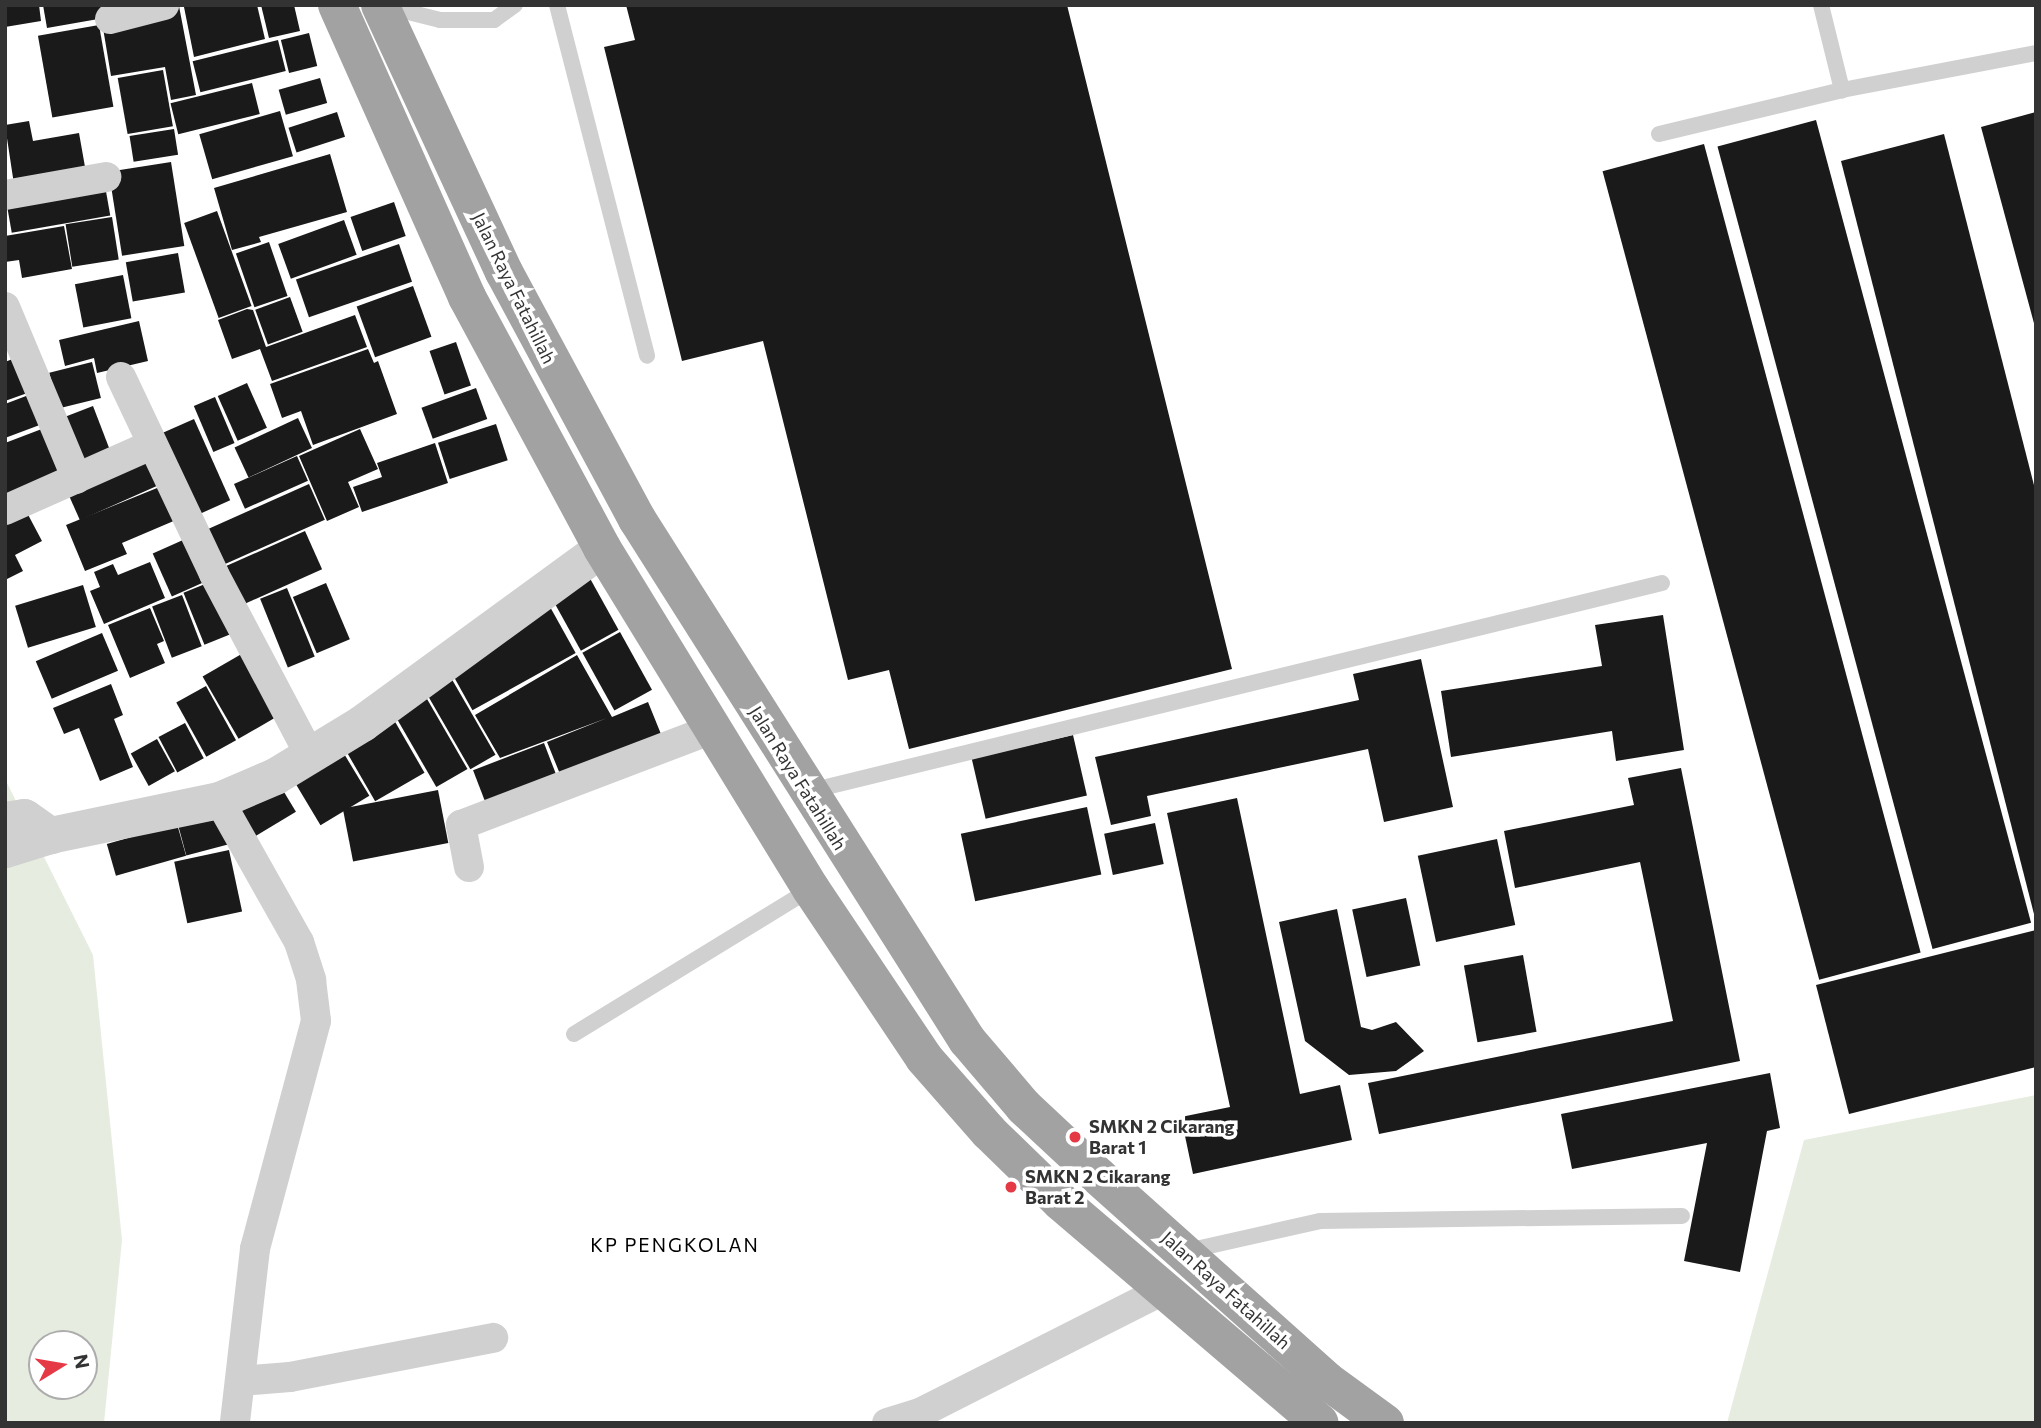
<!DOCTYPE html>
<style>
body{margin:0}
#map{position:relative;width:2041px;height:1428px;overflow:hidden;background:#fff;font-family:Commissioner,sans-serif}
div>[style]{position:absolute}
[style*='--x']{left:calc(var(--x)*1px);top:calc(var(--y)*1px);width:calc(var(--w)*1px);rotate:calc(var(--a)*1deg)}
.green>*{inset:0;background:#e6ecdf}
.building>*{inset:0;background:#1a1a1a;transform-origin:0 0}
.service>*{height:16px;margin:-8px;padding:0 8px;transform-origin:8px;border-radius:8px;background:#d0d0d0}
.minor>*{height:30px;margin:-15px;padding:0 15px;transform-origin:15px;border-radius:15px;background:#d0d0d0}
.tertiary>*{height:37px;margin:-18.5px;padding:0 18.5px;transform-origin:18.5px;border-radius:18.5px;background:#d0d0d0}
.trunk>*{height:38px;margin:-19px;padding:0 19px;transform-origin:19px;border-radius:19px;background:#a2a2a2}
.dots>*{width:19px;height:19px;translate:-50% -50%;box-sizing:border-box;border:4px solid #fff;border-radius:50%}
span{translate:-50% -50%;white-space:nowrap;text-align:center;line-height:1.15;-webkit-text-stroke:7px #fff;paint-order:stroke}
.street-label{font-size:18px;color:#333}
.poi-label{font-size:18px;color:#333;font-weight:700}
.left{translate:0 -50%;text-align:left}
.neighbourhood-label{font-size:19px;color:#000;letter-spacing:2px}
.frame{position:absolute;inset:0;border:7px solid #333;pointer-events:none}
.north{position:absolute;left:28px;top:1330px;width:70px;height:70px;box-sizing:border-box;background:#fff;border:2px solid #adadad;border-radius:50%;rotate:79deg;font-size:19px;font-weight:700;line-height:28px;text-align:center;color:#333}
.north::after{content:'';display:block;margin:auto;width:24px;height:32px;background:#e63946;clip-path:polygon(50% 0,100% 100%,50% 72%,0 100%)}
</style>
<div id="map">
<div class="green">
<i style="clip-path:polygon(evenodd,5px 779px,93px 955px,122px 1240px,104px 1423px,5px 1423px,5px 779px,42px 1344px,84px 1344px,84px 1386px,42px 1386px,42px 1344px)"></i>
<i style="clip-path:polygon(2036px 1095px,2036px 1423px,1727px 1423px,1804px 1140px)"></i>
</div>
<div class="building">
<i style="clip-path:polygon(5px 5px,39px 5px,41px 21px,5px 27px)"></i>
<i style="clip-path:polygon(43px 5px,102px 5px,104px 18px,47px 28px)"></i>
<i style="clip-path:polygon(257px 5px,265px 39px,194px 57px,184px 7px)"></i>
<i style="clip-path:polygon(261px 5px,294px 5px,300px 31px,269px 38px)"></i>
<i style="clip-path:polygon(626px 5px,1067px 5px,1232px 669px,909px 749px,889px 670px,848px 680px,763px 341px,682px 361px,604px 47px,635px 40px)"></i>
<i style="clip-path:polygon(179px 6px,196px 95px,171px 100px,165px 67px,111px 76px,102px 22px)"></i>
<i style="left:99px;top:25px;width:83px;height:62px;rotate:80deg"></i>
<i style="left:309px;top:33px;width:34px;height:29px;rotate:76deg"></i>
<i style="left:278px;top:40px;width:32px;height:88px;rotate:76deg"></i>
<i style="left:163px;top:70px;width:57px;height:46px;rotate:80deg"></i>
<i style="left:320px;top:78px;width:26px;height:43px;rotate:74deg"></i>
<i style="left:252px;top:83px;width:32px;height:84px;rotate:76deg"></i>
<i style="left:280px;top:111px;width:47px;height:84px;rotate:74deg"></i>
<i style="left:337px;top:112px;width:26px;height:51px;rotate:72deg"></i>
<i style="clip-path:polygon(2036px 112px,2036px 327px,2035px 327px,1981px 127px)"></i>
<i style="left:1816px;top:120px;width:831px;height:102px;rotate:75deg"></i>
<i style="clip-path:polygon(29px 121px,33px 141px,79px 133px,87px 178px,15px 191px,5px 125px)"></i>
<i style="left:174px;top:129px;width:26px;height:45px;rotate:81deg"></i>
<i style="clip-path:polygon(1944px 134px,2036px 493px,2035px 918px,1841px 161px)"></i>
<i style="left:1704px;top:144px;width:837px;height:105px;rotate:75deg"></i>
<i style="clip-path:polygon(330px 154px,347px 212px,259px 237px,261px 242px,232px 250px,214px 188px)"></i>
<i style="left:171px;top:162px;width:85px;height:63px;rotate:81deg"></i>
<i style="left:104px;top:180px;width:36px;height:100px;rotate:80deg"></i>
<i style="left:394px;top:202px;width:36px;height:46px;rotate:71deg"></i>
<i style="left:217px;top:211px;width:101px;height:35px;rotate:70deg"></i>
<i style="left:112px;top:217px;width:43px;height:47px;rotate:81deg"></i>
<i style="left:344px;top:220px;width:37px;height:70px;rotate:70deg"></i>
<i style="clip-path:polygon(64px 226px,72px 269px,22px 278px,19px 260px,5px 262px,5px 236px)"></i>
<i style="left:269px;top:242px;width:57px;height:35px;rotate:71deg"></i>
<i style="left:399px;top:244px;width:40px;height:109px;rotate:71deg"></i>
<i style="left:178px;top:253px;width:40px;height:53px;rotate:80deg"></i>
<i style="left:123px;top:275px;width:44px;height:49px;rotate:79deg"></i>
<i style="left:413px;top:286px;width:54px;height:60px;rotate:70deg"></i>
<i style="left:290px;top:297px;width:37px;height:37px;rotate:70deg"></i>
<i style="clip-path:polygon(247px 309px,253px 310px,266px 347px,355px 315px,367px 347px,272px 381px,260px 349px,232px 359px,218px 320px)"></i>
<i style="clip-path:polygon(139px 321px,148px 361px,97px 373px,94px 358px,65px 366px,59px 340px)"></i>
<i style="left:456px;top:342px;width:46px;height:28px;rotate:71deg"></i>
<i style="clip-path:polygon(368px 349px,374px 363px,378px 361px,397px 414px,313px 445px,301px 411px,282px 418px,270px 384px)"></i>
<i style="clip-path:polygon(20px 356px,33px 391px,5px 401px,5px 362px)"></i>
<i style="left:92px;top:362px;width:37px;height:44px;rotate:76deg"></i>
<i style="left:247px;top:383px;width:49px;height:32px;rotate:66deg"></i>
<i style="left:476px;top:388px;width:33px;height:58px;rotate:70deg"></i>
<i style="clip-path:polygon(34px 393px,45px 423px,5px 438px,5px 404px)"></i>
<i style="left:215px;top:397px;width:50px;height:23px;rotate:67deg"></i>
<i style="left:93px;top:406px;width:53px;height:36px;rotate:69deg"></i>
<i style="left:298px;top:418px;width:33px;height:70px;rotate:65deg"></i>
<i style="left:194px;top:419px;width:89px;height:39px;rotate:66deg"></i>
<i style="left:496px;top:424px;width:38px;height:61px;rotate:72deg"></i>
<i style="clip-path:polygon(47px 427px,67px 480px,5px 503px,5px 443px)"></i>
<i style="clip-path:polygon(360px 429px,378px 469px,348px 482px,359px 507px,327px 521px,299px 456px)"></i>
<i style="clip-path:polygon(435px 443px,448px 483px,362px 512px,353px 487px,382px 477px,377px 463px)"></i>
<i style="left:147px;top:452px;width:35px;height:89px;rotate:66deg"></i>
<i style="left:297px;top:456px;width:27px;height:69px;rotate:66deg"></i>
<i style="left:309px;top:484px;width:39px;height:119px;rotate:66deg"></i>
<i style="clip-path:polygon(162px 486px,176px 520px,122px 543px,127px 554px,85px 571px,66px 525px)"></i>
<i style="clip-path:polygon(24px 507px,42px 541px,15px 555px,23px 571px,5px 580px,5px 517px)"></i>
<i style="left:305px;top:531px;width:42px;height:90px;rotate:66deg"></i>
<i style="left:192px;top:536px;width:47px;height:43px;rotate:66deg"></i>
<i style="clip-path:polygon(150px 562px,165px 598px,104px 624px,90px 591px,100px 587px,94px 572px,113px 564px,118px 575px)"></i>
<i style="left:587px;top:573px;width:65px;height:43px;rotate:61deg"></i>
<i style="left:215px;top:580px;width:56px;height:34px;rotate:68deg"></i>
<i style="left:326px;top:583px;width:61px;height:36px;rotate:67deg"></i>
<i style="left:83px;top:585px;width:44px;height:71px;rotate:73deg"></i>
<i style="left:287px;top:588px;width:74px;height:29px;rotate:68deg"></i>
<i style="left:182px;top:595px;width:55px;height:32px;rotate:69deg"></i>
<i style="left:549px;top:605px;width:55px;height:118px;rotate:61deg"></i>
<i style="clip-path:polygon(150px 608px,164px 641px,157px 644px,165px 663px,130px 678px,108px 625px)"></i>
<i style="clip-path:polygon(1663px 615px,1684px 750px,1616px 761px,1612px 731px,1451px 757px,1441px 691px,1602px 666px,1595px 625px)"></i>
<i style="left:620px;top:632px;width:66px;height:43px;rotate:61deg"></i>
<i style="left:102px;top:633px;width:41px;height:72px;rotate:67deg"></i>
<i style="left:245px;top:652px;width:72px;height:49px;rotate:60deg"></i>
<i style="clip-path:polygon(577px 655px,612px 717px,648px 702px,665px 744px,564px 784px,547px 742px,607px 718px,500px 758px,475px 715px)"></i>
<i style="clip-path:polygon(1421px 659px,1453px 807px,1384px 822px,1368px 749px,1147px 796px,1151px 816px,1111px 825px,1095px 757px,1359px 700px,1353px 674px)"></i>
<i style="left:450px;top:676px;width:91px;height:29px;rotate:60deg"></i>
<i style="clip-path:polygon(111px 684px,123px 715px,114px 719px,133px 767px,100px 781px,79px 728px,64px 734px,53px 708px)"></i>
<i style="left:206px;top:686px;width:62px;height:34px;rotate:61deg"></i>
<i style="left:423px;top:692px;width:89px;height:36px;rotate:60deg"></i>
<i style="left:390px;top:713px;width:69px;height:57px;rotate:60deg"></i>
<i style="left:185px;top:723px;width:40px;height:30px;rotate:62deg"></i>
<i style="left:1073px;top:735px;width:62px;height:104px;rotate:77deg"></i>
<i style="left:157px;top:739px;width:37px;height:30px;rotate:61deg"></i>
<i style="left:544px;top:743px;width:44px;height:76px;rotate:69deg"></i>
<i style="left:340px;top:747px;width:57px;height:57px;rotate:59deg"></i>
<i style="clip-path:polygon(1681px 768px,1740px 1061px,1379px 1134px,1368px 1083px,1673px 1021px,1640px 862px,1515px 888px,1504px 831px,1634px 805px,1628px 778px)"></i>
<i style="left:281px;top:787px;width:29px;height:57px;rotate:59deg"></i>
<i style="left:438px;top:790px;width:54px;height:97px;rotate:79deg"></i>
<i style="clip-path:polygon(1237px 798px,1300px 1094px,1340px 1085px,1352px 1140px,1193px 1174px,1181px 1117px,1230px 1107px,1167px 813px)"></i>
<i style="left:1087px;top:807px;width:69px;height:129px;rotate:78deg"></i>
<i style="left:222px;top:815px;width:30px;height:45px;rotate:75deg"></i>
<i style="left:1155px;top:823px;width:42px;height:52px;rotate:78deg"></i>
<i style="left:177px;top:824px;width:33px;height:73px;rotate:74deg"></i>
<i style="left:1497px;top:839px;width:88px;height:81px;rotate:78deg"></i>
<i style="left:229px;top:850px;width:63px;height:56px;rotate:78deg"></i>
<i style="left:1406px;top:898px;width:69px;height:55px;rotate:78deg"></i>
<i style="clip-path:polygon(1337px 909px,1361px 1027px,1372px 1030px,1396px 1022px,1424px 1051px,1396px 1071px,1349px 1075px,1305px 1041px,1279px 922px)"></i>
<i style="clip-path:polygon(2036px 930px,2036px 1067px,1849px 1114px,1816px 985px)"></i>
<i style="left:1523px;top:955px;width:78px;height:60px;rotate:80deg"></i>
<i style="clip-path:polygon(1770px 1073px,1780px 1128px,1767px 1131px,1740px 1272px,1684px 1261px,1707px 1143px,1572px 1169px,1561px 1114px)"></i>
</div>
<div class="service">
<i style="--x:557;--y:5;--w:362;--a:75.6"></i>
<i style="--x:1821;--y:5;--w:88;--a:76.1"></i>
<i style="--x:384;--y:6;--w:58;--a:14"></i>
<i style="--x:440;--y:20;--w:54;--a:0"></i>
<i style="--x:494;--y:20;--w:26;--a:-36"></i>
<i style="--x:1659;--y:134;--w:188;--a:-13.5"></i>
<i style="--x:1842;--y:90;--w:197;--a:-10.8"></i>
<i style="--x:810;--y:791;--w:877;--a:-13.72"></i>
<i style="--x:574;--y:1034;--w:278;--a:-31.5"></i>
<i style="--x:1187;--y:1251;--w:136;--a:-12.7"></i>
<i style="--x:1320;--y:1221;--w:362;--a:-0.8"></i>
</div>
<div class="minor">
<i style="--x:110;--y:19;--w:56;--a:-14.5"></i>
<i style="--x:5;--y:195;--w:103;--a:-10.1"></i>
<i style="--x:5;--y:307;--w:186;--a:67.3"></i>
<i style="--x:121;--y:377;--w:218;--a:64.7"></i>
<i style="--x:214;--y:574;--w:207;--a:62.1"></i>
<i style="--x:5;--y:510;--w:160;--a:-24"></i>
<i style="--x:219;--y:800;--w:163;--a:60.6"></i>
<i style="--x:299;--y:942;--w:40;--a:72"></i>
<i style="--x:311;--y:980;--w:41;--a:83"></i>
<i style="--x:316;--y:1021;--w:236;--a:105"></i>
<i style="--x:255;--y:1249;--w:175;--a:96.6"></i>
<i style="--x:469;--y:867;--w:43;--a:-100.8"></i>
<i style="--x:461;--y:825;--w:270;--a:-20.9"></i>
<i style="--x:240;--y:1381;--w:50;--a:-4.6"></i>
<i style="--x:290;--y:1377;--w:207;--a:-10.9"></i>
<i style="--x:887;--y:1423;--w:37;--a:-17"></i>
<i style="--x:922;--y:1412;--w:269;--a:-26.8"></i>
</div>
<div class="tertiary">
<i style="--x:5;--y:820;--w:19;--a:-9"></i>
<i style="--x:24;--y:817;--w:32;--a:35"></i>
<i style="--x:5;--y:849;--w:47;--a:-17.3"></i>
<i style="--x:50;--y:835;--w:173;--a:-11.7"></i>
<i style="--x:219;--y:800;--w:61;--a:-23.2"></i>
<i style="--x:275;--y:776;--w:102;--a:-31.3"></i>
<i style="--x:362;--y:723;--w:297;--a:-36.1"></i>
</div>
<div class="trunk">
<i style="--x:337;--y:5;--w:320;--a:66"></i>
<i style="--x:467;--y:297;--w:285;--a:61.7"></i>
<i style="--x:602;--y:548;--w:400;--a:58.5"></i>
<i style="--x:811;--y:889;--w:203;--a:56.2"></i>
<i style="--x:924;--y:1058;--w:98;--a:48.7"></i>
<i style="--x:989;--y:1132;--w:100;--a:44.2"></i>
<i style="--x:1061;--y:1202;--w:340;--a:40.5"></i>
<i style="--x:380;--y:5;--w:294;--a:65.1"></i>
<i style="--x:504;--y:272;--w:281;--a:61.7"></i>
<i style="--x:637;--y:519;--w:617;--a:57.65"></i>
<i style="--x:967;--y:1040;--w:88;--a:49.6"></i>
<i style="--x:1024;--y:1107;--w:101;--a:43"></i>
<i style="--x:1098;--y:1176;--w:306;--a:41.8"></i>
<i style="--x:1326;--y:1380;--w:73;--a:36.1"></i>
</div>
<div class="dots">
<i style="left:1075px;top:1137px;background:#e63946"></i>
<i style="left:1011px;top:1187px;background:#e63946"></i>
</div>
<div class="street-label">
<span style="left:514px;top:288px;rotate:64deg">Jalan Raya Fatahillah</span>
<span style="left:798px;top:778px;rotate:58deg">Jalan Raya Fatahillah</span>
<span style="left:1226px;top:1290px;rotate:42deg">Jalan Raya Fatahillah</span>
</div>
<div class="poi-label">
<span class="left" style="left:1089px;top:1137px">SMKN 2 Cikarang<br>Barat 1</span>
<span class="left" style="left:1025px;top:1187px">SMKN 2 Cikarang<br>Barat 2</span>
</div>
<div class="neighbourhood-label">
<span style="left:675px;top:1245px">KP PENGKOLAN</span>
</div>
<div class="frame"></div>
<div class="north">N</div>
</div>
